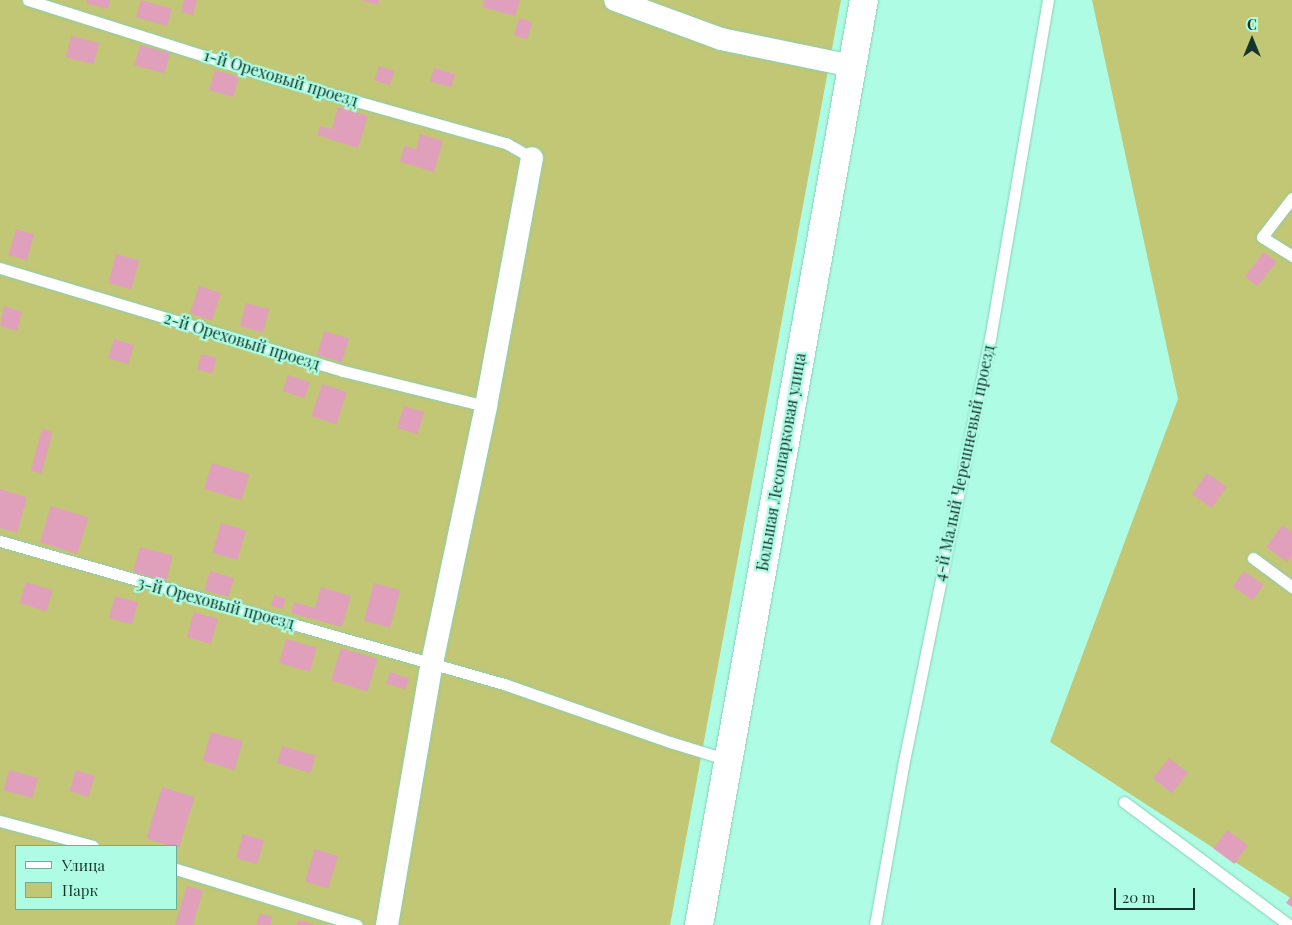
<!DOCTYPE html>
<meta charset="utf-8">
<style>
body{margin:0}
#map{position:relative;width:1292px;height:925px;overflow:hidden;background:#aefce3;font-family:"Playfair Display",serif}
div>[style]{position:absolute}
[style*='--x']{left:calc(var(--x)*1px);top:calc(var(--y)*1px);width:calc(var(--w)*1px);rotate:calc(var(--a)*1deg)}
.green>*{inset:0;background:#c1c774}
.building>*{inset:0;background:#e0a0bb;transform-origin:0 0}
.roads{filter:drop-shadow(0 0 1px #84d0b9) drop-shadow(0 0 1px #84d0b9)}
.service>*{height:11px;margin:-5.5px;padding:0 5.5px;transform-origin:5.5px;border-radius:5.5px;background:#fff}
.minor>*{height:22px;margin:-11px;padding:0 11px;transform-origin:11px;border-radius:11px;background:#fff}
.secondary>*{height:28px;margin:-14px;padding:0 14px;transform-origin:14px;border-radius:14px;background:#fff}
span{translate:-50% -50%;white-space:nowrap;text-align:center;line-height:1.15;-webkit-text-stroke:4.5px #aefce3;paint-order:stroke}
.street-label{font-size:16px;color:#14352c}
.legend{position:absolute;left:15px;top:845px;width:162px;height:65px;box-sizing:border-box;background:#aefce3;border:1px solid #70ac9a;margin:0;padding:6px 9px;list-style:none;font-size:15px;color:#14352c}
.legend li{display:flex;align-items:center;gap:10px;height:25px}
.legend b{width:25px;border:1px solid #70ac9a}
.north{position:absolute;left:1227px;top:15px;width:50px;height:50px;-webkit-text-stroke:4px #aefce3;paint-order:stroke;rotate:0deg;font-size:14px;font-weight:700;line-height:20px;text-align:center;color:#14352c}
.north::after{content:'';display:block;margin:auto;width:18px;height:22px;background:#14352c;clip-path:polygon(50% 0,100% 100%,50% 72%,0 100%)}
.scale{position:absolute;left:1114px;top:888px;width:81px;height:22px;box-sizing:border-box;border:2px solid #14352c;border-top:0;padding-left:6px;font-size:15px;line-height:18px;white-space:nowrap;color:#14352c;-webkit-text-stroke:4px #aefce3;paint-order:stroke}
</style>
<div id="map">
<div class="green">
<i style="clip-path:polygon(evenodd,0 0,841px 0,670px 925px,0 925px,0 0,16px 846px,176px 846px,176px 909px,16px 909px,16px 846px)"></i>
<i style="clip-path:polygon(1092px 0,1292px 0,1292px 899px,1050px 742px,1178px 399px)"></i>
</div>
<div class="building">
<i style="clip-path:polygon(87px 0,110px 0,108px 9px,86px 3px)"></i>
<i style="left:141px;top:0;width:32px;height:18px;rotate:16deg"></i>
<i style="clip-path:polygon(184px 0,197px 0,193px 15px,181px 12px)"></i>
<i style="clip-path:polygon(360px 0,379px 0,378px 5px)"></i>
<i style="clip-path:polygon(484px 0,520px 0,515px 16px,482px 7px)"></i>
<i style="left:519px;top:18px;width:14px;height:18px;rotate:17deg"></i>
<i style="left:71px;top:36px;width:29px;height:22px;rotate:14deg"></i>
<i style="left:140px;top:45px;width:31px;height:21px;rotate:15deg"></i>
<i style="left:379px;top:66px;width:16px;height:15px;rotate:18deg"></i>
<i style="left:434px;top:68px;width:22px;height:14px;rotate:16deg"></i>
<i style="left:215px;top:70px;width:25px;height:21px;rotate:16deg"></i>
<i style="clip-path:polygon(338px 107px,368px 116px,358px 148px,317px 135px,320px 126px,332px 129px)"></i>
<i style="clip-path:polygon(420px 134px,443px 141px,434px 172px,400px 162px,404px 146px,416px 149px)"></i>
<i style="left:16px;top:229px;width:19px;height:27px;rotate:16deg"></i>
<i style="left:1264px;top:252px;width:16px;height:31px;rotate:38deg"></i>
<i style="left:116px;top:254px;width:24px;height:30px;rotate:15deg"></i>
<i style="left:199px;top:286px;width:23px;height:29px;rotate:18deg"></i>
<i style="left:246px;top:303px;width:24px;height:24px;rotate:15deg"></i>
<i style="clip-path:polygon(4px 306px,22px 312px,17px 331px,0 326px)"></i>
<i style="left:324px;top:331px;width:26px;height:25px;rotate:16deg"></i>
<i style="left:114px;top:339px;width:21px;height:20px;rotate:17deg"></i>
<i style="left:201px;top:354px;width:16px;height:16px;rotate:14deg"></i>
<i style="left:288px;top:375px;width:23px;height:17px;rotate:18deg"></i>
<i style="left:322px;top:384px;width:26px;height:34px;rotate:18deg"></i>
<i style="left:404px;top:406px;width:21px;height:23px;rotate:17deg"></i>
<i style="left:42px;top:429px;width:11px;height:43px;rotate:15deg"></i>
<i style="left:212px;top:463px;width:39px;height:27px;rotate:17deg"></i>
<i style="left:1207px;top:473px;width:24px;height:26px;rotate:35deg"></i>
<i style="clip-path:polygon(0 489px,27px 497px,17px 533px,0 528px)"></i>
<i style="left:51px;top:506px;width:39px;height:38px;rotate:17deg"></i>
<i style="left:221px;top:523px;width:26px;height:31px;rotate:16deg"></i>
<i style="clip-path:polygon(1282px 525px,1292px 532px,1292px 555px,1287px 562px,1266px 547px)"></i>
<i style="left:140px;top:547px;width:34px;height:26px;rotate:15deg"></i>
<i style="left:210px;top:571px;width:25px;height:20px;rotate:16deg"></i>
<i style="left:1244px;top:571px;width:24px;height:19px;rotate:35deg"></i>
<i style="left:26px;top:582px;width:28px;height:22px;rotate:17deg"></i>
<i style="left:374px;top:583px;width:27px;height:39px;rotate:15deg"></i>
<i style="clip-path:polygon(321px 587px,351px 596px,342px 627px,291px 613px,294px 602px,315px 608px)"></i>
<i style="clip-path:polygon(274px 595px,286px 599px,282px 609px,271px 606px)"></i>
<i style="left:115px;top:596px;width:24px;height:23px;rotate:15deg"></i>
<i style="left:194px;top:612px;width:25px;height:26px;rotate:16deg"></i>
<i style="left:286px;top:639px;width:32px;height:25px;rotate:16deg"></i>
<i style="left:341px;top:648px;width:38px;height:34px;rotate:17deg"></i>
<i style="left:390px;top:672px;width:20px;height:12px;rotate:18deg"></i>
<i style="left:211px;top:732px;width:33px;height:30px;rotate:16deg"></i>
<i style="left:282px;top:746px;width:35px;height:18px;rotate:16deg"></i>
<i style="left:1169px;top:758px;width:24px;height:26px;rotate:38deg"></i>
<i style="left:9px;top:770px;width:30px;height:21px;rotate:15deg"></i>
<i style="left:76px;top:770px;width:20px;height:22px;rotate:18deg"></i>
<i style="left:162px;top:787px;width:34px;height:54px;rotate:17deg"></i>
<i style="left:1227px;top:830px;width:26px;height:23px;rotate:36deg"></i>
<i style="left:243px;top:834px;width:22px;height:25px;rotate:16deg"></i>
<i style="left:315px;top:849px;width:24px;height:34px;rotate:17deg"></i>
<i style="clip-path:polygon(187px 886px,203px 890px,193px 925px,175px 925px)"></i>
<i style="clip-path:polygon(1292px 895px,1292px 907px,1286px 903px)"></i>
<i style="clip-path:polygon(260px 913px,272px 917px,270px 925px,256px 925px)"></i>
<i style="clip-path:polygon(299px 920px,314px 924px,314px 925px,297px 925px)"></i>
</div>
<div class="roads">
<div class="service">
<i style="--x:28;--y:0;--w:258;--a:17.6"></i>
<i style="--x:274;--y:78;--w:241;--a:15.7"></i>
<i style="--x:506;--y:143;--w:30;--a:30"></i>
<i style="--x:1292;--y:198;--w:49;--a:127.6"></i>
<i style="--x:1262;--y:237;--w:36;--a:32"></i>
<i style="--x:0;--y:268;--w:358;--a:16.7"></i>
<i style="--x:343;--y:371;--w:147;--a:13.8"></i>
<i style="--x:0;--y:541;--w:524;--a:15.84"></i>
<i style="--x:504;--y:684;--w:176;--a:19.3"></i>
<i style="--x:670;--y:742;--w:61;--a:17.2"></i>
<i style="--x:1253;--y:558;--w:49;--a:36.6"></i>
<i style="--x:1124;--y:802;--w:206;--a:36.7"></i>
<i style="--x:0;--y:821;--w:96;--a:15"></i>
<i style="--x:176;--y:869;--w:189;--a:17.2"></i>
<i style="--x:875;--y:925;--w:161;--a:-80"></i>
<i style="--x:903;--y:766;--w:436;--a:-78.5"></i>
<i style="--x:990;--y:339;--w:344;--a:-80.3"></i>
</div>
<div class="minor">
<i style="--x:615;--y:0;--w:113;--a:20.2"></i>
<i style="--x:721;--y:39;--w:134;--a:11.6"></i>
<i style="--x:387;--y:925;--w:266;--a:-80.3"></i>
<i style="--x:432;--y:663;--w:263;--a:-78.1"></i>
<i style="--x:486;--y:406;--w:252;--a:-79.5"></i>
</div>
<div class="secondary">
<i style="--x:699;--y:925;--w:940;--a:-79.89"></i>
</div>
</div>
<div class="street-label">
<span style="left:281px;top:78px;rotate:17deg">1-й Ореховый проезд</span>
<span style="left:242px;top:341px;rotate:17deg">2-й Ореховый проезд</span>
<span style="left:781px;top:462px;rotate:-80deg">Большая Лесопарковая улица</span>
<span style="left:964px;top:463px;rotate:-78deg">4-й Малый Черешневый проезд</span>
<span style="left:216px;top:603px;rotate:15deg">3-й Ореховый проезд</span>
</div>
<ul class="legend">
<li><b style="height:6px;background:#fff"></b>Улица</li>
<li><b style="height:14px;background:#c1c774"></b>Парк</li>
</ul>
<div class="north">С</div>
<div class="scale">20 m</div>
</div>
